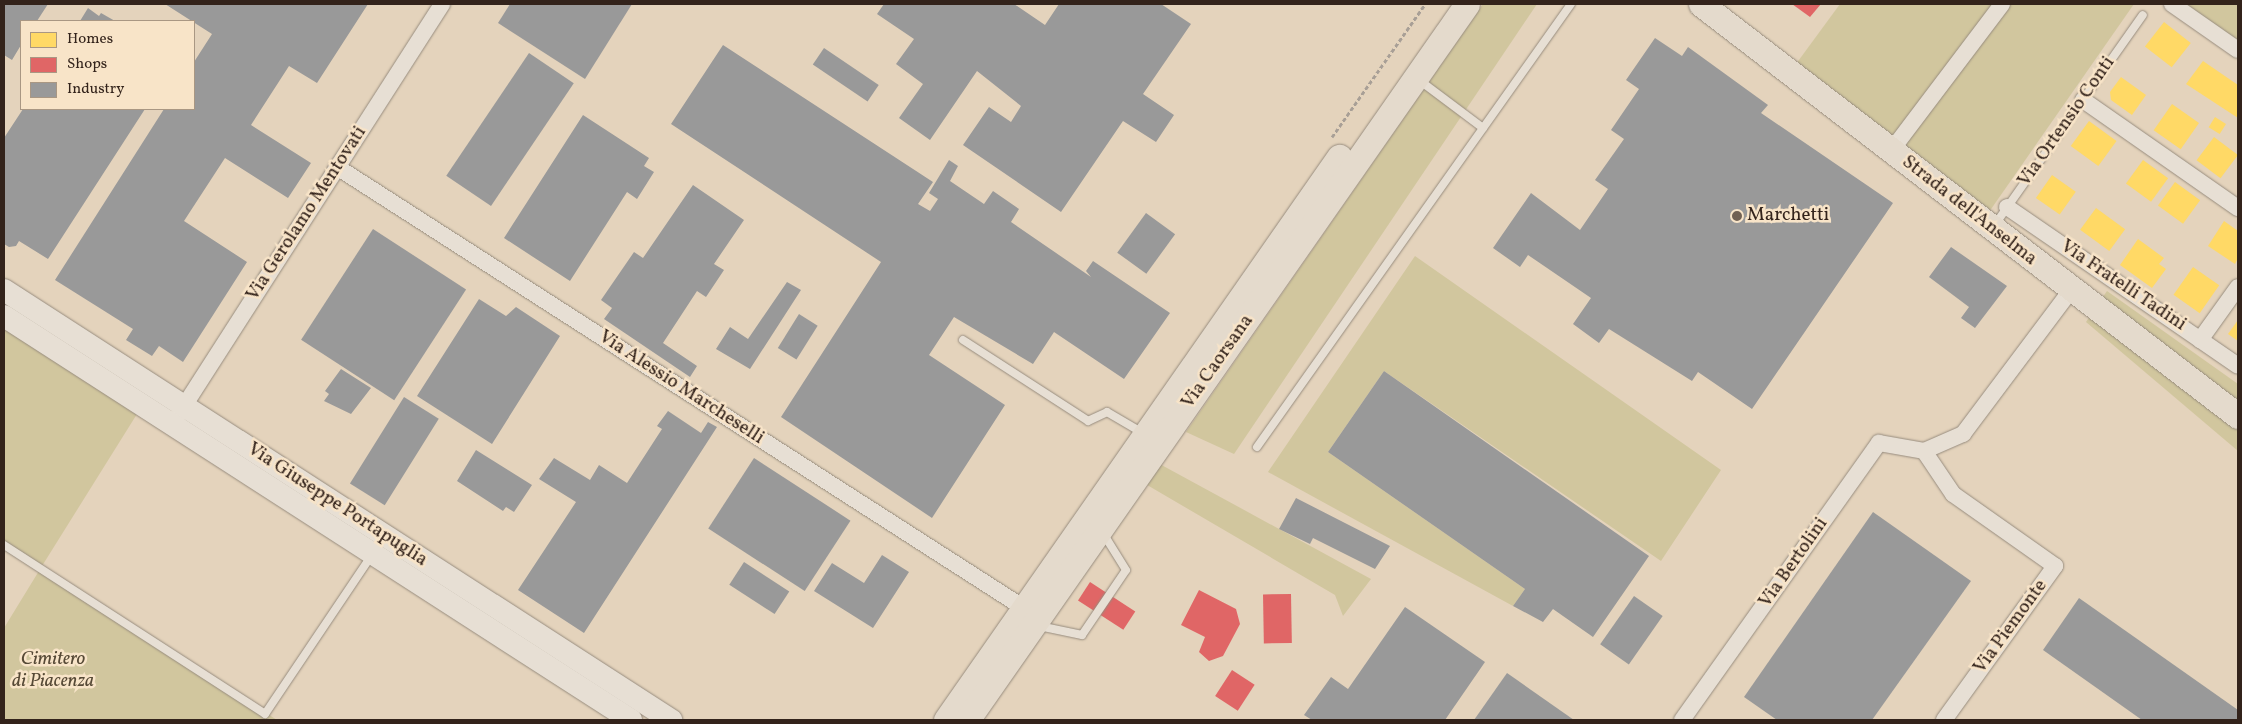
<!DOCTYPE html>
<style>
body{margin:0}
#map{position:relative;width:2242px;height:724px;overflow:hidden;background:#e4d3bc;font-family:Vollkorn,serif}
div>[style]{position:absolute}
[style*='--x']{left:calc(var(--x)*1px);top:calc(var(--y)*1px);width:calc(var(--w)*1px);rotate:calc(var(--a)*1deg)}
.green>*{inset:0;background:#d1c69e}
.homes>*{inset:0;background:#ffd966;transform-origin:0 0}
.shops>*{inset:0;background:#e06666;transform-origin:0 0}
.industry>*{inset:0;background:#999;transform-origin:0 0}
.path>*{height:3px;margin-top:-1.5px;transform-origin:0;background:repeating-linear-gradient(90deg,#a89f96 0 4px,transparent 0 6.5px)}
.roads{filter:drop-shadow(0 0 1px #978c7e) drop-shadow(0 0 1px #978c7e)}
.service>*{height:8px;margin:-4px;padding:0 4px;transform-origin:4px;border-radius:4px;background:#e7dfd4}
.minor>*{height:16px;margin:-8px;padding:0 8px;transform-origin:8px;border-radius:8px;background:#e7dfd4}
.secondary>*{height:22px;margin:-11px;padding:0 11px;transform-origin:11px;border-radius:11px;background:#e7dfd4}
.primary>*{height:25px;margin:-12.5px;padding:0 12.5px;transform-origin:12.5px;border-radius:12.5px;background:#e4dacc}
.dots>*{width:14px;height:14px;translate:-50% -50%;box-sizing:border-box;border:2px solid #f8e4c8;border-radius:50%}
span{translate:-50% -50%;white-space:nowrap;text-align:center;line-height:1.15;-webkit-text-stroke:5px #f8e4c8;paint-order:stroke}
.street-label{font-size:19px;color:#33231b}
.poi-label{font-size:19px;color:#33231b}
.left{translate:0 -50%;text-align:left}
.park-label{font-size:19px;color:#564936;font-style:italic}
.frame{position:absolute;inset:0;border:5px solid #33231b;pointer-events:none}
.legend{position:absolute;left:20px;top:20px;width:175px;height:90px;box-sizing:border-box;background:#f8e4c8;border:1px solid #a99783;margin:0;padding:6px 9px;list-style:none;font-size:15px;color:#33231b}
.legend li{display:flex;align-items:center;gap:10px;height:25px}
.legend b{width:25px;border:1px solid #a99783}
</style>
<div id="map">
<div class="green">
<i style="clip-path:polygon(1483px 4px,1537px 4px,1234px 454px,1186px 432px)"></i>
<i style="clip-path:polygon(1840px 4px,2134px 4px,1989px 212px,1796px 64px)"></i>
<i style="clip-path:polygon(2175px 4px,2238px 4px,2238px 49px)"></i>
<i style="clip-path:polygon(1415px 256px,1721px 470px,1661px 561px,1384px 371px,1328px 452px,1525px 589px,1513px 606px,1268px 472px)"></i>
<i style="clip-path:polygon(2107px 291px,2238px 384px,2238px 451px,2086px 322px)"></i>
<i style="clip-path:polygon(4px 317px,142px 406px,42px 566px,277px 720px,4px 720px,4px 628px,42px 566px,4px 542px)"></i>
<i style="clip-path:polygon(1156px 462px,1371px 579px,1343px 616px,1335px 595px,1142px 482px)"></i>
</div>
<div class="homes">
<i style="left:2164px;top:22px;width:34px;height:31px;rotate:38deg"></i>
<i style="clip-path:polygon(2203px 61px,2238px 85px,2238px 118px,2186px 84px)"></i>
<i style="clip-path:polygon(2121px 77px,2146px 95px,2132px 115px,2111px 100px,2110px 92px)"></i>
<i style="left:2172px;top:104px;width:33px;height:32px;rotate:35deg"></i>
<i style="left:2215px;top:117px;width:13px;height:12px;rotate:32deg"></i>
<i style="left:2089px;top:121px;width:34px;height:31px;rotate:36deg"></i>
<i style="left:2214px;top:137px;width:30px;height:29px;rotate:37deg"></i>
<i style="left:2143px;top:160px;width:31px;height:29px;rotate:36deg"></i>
<i style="left:2052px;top:175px;width:29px;height:28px;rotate:35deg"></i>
<i style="left:2175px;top:182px;width:31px;height:29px;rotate:36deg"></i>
<i style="left:2096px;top:208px;width:36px;height:27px;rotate:36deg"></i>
<i style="clip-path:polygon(2224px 221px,2238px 231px,2238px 258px,2235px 264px,2208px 246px)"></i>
<i style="clip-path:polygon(2138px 239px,2164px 258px,2159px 264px,2166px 269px,2152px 288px,2120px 265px)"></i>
<i style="left:2193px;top:267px;width:32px;height:34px;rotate:35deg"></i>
<i style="clip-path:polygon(2238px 320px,2238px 341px,2228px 334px)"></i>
</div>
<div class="shops">
<i style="clip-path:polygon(1792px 4px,1821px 4px,1810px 17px)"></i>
<i style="left:1090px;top:582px;width:54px;height:22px;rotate:33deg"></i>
<i style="clip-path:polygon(1199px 590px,1236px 609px,1240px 624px,1223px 656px,1209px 661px,1199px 652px,1205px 637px,1181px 625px)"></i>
<i style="left:1291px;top:594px;width:49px;height:28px;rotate:89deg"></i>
<i style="left:1232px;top:670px;width:27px;height:31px;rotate:33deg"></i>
</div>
<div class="industry">
<i style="clip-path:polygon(4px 4px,48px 4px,37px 21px,21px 21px,21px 45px,12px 60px,4px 55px)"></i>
<i style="clip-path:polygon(165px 4px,368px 4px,317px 83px,289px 66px,251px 125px,311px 163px,288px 198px,225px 158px,184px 221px,247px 262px,183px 362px,159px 346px,152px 356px,126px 340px,133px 329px,55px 280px,164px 109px,194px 109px,194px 62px,212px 34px)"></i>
<i style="clip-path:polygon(510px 4px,632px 4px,585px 79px,498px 23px)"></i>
<i style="clip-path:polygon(884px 4px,1014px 4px,1045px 25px,1059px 4px,1161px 4px,1191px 24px,1143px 94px,1174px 115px,1156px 142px,1123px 121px,1061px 212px,963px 145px,989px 107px,1011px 122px,1021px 106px,977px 71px,930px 140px,899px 118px,923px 84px,896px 64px,914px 39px,877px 14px)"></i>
<i style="clip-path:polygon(88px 8px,99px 16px,101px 13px,115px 21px,80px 21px)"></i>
<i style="clip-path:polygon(1655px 38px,1682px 56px,1688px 47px,1768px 105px,1761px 113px,1893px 203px,1752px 409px,1698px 372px,1692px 381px,1609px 329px,1599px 343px,1573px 324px,1591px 298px,1528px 255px,1520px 267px,1493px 248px,1531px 193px,1580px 230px,1608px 189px,1595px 180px,1624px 139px,1611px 130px,1639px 89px,1626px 80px)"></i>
<i style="clip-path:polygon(723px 45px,933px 182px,918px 204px,930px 211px,938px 199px,929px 193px,949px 160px,958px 166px,950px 181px,984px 204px,993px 191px,1019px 209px,1011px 222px,1091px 277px,1086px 271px,1093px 261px,1170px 313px,1124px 379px,1054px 332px,1033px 364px,954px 317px,929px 355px,1005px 405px,932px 518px,781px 417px,881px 262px,671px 124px)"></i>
<i style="left:824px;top:48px;width:66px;height:20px;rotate:34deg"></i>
<i style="left:529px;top:53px;width:54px;height:148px;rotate:34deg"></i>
<i style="clip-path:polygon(23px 109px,145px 109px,48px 259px,19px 241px,16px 246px,9px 247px,4px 244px,4px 138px)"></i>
<i style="clip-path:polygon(583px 115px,649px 158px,644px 166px,654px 172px,637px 199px,627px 192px,570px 281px,504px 238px)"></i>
<i style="clip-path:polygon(693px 185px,744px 220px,714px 264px,724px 270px,706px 297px,697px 291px,663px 343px,697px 366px,690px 377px,604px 319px,612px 308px,601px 300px,634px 252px,643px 258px)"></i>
<i style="left:1146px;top:213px;width:36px;height:49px;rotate:36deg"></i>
<i style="left:373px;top:229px;width:111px;height:132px;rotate:33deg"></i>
<i style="clip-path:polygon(1951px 247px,2007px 286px,1975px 328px,1961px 318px,1969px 307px,1929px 277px)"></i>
<i style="clip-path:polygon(787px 282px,801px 290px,750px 369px,716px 349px,730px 327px,748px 339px)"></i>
<i style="clip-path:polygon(479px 299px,506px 316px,516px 307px,560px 336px,492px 444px,417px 396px)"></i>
<i style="left:799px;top:314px;width:22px;height:40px;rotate:32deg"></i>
<i style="clip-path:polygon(341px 369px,371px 388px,351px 414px,324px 401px,329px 394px,325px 391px)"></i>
<i style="clip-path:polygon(1384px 371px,1649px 556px,1593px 637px,1553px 609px,1543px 622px,1513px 606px,1525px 589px,1328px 452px)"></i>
<i style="left:404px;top:397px;width:41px;height:102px;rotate:32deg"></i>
<i style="clip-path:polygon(668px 411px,701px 433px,708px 422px,717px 427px,584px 633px,518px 590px,576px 502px,539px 479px,554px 458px,590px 480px,599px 465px,627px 483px,662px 429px,657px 426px)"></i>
<i style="clip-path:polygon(476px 450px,532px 485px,514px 512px,506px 507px,503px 511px,457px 481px)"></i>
<i style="left:754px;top:458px;width:115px;height:84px;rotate:33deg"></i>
<i style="clip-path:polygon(1296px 498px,1390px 546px,1375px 569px,1313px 538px,1310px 544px,1279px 529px)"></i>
<i style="clip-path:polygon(1873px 512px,1971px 581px,1872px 720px,1777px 720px,1744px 697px)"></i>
<i style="clip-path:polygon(882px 555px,909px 572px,873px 628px,814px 591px,832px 563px,864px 583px)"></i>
<i style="left:744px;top:562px;width:54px;height:27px;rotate:33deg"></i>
<i style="left:1634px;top:596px;width:35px;height:59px;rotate:35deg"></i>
<i style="clip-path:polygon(2079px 598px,2238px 710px,2238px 720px,2142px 720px,2043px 650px)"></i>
<i style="clip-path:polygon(1405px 607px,1485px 662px,1445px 720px,1312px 720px,1304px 715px,1331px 677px,1348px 689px)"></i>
<i style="clip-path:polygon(1507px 673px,1574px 720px,1474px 720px)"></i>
</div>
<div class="path">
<i style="--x:1332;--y:137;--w:162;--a:-55"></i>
</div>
<div class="roads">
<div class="service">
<i style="--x:1419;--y:80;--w:80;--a:36.9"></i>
<i style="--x:1994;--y:226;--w:258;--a:-54.8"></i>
<i style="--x:963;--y:340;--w:149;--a:32.9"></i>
<i style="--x:1088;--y:421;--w:21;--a:-25"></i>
<i style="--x:1107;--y:412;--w:42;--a:30.3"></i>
<i style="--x:1257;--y:447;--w:543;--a:-54.67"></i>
<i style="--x:4;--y:545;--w:311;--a:32.9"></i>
<i style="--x:265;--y:714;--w:192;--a:-56.1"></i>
<i style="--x:1039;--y:626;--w:44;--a:11.8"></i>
<i style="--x:1082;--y:635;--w:78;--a:-55.9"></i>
<i style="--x:1126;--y:570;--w:44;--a:-121.9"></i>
</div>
<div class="minor">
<i style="--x:2172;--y:4;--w:80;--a:34.9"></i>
<i style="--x:2083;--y:100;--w:189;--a:34.9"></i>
<i style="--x:1891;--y:151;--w:184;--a:-52.9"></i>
<i style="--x:337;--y:167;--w:816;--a:32.7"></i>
<i style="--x:2007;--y:207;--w:280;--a:34.5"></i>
<i style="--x:2200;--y:340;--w:65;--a:-54.4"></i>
<i style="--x:179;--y:414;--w:487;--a:-57.3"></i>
<i style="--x:1682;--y:720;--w:340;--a:-54.6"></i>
<i style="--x:1879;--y:443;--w:46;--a:10.1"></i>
<i style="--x:1944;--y:720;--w:190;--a:-54.2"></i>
<i style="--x:2055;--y:566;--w:125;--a:-144.8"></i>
<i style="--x:1953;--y:494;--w:52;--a:-124"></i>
<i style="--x:1924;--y:451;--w:43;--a:-23.6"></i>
<i style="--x:1963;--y:434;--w:180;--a:-53.1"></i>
</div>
<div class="secondary">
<i style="--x:4;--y:290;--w:794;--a:32.81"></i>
<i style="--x:4;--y:316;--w:746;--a:32.8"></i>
</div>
<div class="primary">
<i style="--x:1701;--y:4;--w:677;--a:37.5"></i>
<i style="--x:946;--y:720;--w:687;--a:-55.08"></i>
<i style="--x:967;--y:720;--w:873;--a:-55.07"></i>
</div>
</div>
<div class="dots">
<i style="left:1737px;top:216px;background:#716153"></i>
</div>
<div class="street-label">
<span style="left:2067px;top:122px;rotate:-55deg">Via Ortensio Conti</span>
<span style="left:1969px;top:211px;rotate:38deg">Strada dell'Anselma</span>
<span style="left:307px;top:214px;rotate:-57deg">Via Gerolamo Mentovati</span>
<span style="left:2123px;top:286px;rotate:34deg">Via Fratelli Tadini</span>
<span style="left:1218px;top:362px;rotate:-55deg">Via Caorsana</span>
<span style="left:681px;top:388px;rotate:33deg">Via Alessio Marcheselli</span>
<span style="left:337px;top:505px;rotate:33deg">Via Giuseppe Portapuglia</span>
<span style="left:1794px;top:563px;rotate:-55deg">Via Bertolini</span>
<span style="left:2011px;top:627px;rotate:-54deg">Via Piemonte</span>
</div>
<div class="poi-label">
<span class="left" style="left:1747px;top:216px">Marchetti</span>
</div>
<div class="park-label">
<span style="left:53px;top:671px">Cimitero<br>di Piacenza</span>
</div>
<div class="frame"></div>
<ul class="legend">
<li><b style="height:14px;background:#ffd966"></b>Homes</li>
<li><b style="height:14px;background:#e06666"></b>Shops</li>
<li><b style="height:14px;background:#999"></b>Industry</li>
</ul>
</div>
